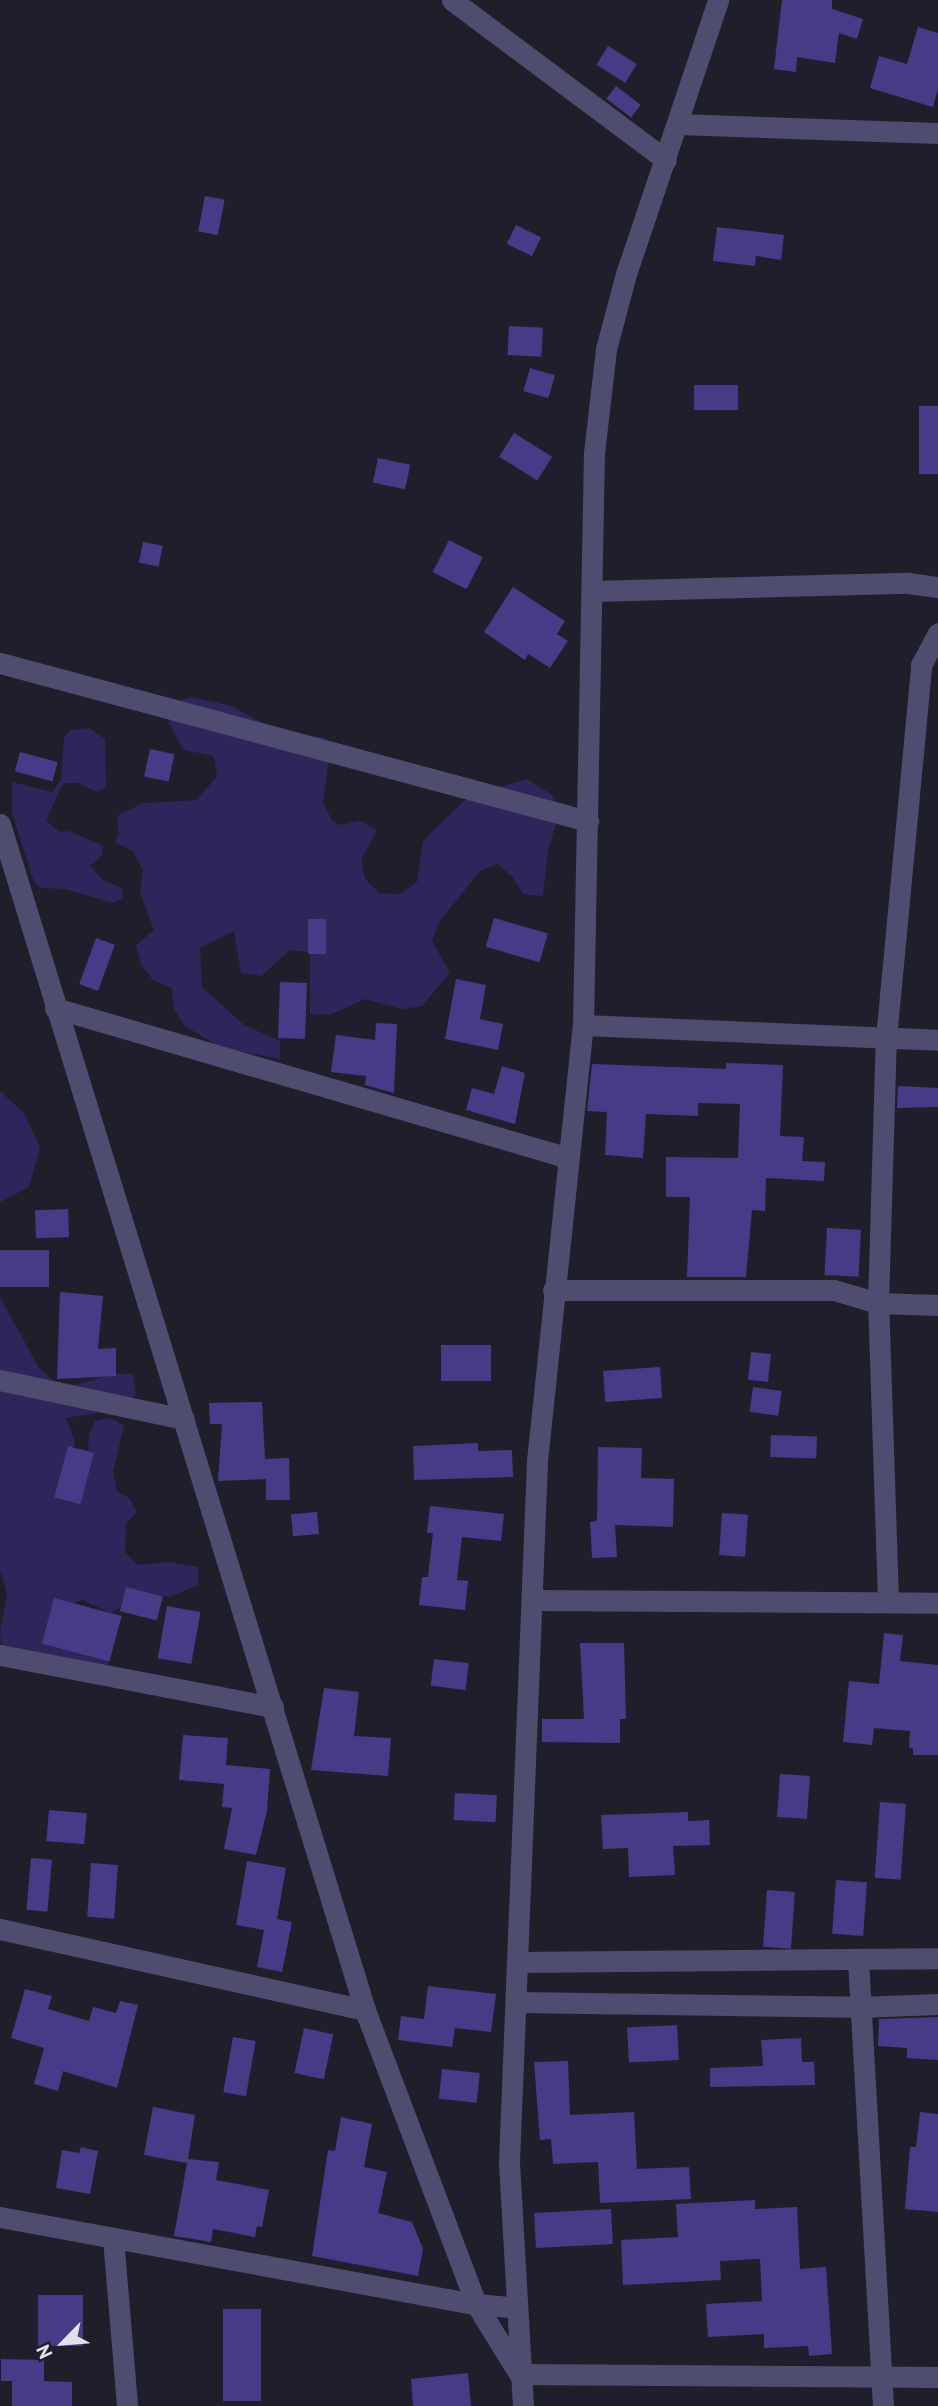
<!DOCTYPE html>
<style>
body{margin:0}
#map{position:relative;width:938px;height:2406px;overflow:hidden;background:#1f1f2c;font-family:"PT Sans",sans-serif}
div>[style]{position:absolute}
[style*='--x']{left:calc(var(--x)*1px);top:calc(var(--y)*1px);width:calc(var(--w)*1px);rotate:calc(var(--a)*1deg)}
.green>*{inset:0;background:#2e255a}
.building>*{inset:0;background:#473a87;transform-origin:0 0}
.minor>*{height:21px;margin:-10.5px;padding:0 10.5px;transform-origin:10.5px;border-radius:10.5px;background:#4f4d6f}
span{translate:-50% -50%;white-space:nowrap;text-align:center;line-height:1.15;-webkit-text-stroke:5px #1f1f2c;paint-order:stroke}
.north{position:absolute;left:28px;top:2308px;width:70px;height:70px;-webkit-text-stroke:5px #1f1f2c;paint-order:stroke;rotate:245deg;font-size:19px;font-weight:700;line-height:28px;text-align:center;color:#e1e1ea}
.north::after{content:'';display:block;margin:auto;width:24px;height:32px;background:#e1e1ea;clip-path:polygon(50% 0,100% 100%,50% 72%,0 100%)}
</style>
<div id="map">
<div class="green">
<i style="clip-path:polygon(191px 697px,232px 706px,276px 731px,325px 738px,331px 745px,323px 802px,332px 821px,340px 825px,360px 821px,377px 830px,361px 860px,365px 879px,379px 893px,400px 894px,417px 882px,423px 841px,468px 797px,527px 779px,552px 795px,559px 813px,548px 850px,543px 896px,523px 894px,513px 877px,497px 864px,480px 871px,439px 922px,432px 941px,450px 973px,422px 1006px,402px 1009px,365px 999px,330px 1015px,310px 1014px,310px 952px,290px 950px,261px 976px,241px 973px,234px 931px,200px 948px,202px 987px,244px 1025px,280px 1041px,280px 1059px,220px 1047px,185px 1026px,174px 1009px,172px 988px,153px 980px,141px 965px,136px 945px,154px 930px,140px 892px,143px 871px,133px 851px,114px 842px,119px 836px,117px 816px,143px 803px,197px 800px,217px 776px,214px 756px,184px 750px,169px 723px,172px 703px)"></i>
<i style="clip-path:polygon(89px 728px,105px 739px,106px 787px,97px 792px,78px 783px,63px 783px,46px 820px,59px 832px,69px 831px,103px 846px,102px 855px,90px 866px,103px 880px,122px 888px,123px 898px,113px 903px,65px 889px,41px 888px,34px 882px,12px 813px,12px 782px,52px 792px,61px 780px,64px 738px,70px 730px)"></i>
<i style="clip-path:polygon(0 1091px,24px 1113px,40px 1147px,29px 1187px,0 1202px)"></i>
<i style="clip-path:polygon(0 1297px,39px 1368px,54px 1381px,74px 1385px,114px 1374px,133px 1374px,136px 1395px,102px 1412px,66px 1418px,75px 1442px,65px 1486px,87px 1466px,89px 1435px,95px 1421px,110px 1418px,124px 1425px,113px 1472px,117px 1492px,129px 1498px,137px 1512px,126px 1523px,125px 1553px,138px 1565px,169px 1562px,198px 1567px,198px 1585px,169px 1597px,143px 1592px,110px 1613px,83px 1600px,58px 1608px,54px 1638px,64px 1649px,109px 1657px,108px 1672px,2px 1648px,0 1633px,7px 1594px,0 1570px)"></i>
</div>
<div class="building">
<i style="clip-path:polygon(782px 0,832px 0,832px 9px,863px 19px,857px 39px,839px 33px,835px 63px,797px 57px,796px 72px,774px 69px)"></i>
<i style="clip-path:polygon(918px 27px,938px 33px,938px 89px,933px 107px,870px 88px,879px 56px,907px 64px)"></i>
<i style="left:608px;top:46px;width:34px;height:22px;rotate:32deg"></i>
<i style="left:616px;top:86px;width:31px;height:16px;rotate:37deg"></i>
<i style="left:205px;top:196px;width:20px;height:36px;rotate:11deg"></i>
<i style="left:516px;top:225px;width:28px;height:21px;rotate:26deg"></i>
<i style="clip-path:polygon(717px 227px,784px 235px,781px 260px,756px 256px,755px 266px,713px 261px)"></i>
<i style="left:509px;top:326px;width:34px;height:29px;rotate:3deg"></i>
<i style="left:530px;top:368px;width:26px;height:24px;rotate:16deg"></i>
<i style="left:694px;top:385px;width:44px;height:25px"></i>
<i style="left:938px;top:406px;width:68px;height:19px;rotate:90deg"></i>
<i style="left:514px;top:433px;width:45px;height:28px;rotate:32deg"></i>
<i style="left:378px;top:458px;width:33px;height:25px;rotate:12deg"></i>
<i style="left:449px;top:540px;width:38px;height:36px;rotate:27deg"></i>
<i style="left:143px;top:542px;width:20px;height:21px;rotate:11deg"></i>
<i style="clip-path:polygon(513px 587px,565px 621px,557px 634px,568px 641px,550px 668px,528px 654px,525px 660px,484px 632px)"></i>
<i style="left:150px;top:749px;width:25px;height:28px;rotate:12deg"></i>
<i style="left:20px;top:752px;width:39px;height:20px;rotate:15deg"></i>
<i style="left:494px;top:918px;width:56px;height:30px;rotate:16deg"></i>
<i style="left:308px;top:919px;width:18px;height:35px"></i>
<i style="left:96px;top:938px;width:20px;height:49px;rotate:20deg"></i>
<i style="clip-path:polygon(456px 979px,486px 985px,480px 1019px,503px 1024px,498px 1050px,445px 1039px)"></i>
<i style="left:280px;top:982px;width:27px;height:56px;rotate:2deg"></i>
<i style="clip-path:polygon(376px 1023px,397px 1024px,394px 1093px,365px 1085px,366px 1076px,331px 1072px,336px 1035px,375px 1040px)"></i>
<i style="clip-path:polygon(726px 1063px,783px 1065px,780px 1136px,804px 1137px,802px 1161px,825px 1162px,824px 1181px,766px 1178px,765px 1211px,752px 1210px,746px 1277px,687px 1277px,690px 1197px,666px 1197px,666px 1157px,738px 1158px,740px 1104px,698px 1103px,698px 1116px,646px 1114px,643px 1158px,605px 1155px,607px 1112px,587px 1111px,592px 1064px,726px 1069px)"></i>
<i style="clip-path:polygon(502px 1066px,525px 1073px,515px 1124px,466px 1110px,472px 1088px,494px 1094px)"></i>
<i style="clip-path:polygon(898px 1086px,938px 1088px,938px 1107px,897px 1108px)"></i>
<i style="left:68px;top:1209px;width:28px;height:33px;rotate:88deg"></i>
<i style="left:827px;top:1228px;width:34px;height:47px;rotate:3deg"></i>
<i style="left:0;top:1250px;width:49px;height:37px"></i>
<i style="clip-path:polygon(60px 1292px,103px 1296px,98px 1349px,116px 1348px,116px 1376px,57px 1379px)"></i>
<i style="left:441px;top:1345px;width:50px;height:36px"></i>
<i style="left:751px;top:1352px;width:20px;height:28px;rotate:6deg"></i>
<i style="left:660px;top:1367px;width:31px;height:57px;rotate:86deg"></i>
<i style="left:753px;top:1387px;width:29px;height:25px;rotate:8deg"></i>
<i style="clip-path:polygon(262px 1402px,265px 1459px,289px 1458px,290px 1500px,266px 1500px,266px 1479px,218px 1481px,222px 1424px,210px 1424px,209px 1403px)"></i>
<i style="left:771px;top:1435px;width:46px;height:22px;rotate:2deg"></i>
<i style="clip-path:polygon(478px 1443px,478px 1451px,512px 1450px,513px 1477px,414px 1480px,413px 1446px)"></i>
<i style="left:68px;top:1446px;width:27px;height:53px;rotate:15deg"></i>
<i style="clip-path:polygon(598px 1447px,642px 1448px,641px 1478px,674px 1479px,673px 1527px,615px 1525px,617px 1557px,592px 1558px,590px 1522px,597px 1521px)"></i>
<i style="clip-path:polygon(430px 1506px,504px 1514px,501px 1541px,462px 1537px,457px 1580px,468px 1581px,465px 1610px,419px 1605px,422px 1577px,428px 1577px,433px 1533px,427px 1533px)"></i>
<i style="left:317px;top:1512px;width:22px;height:26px;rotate:85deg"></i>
<i style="left:722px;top:1513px;width:26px;height:42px;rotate:4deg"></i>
<i style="left:126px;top:1587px;width:38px;height:25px;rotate:14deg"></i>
<i style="left:54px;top:1598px;width:70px;height:47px;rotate:15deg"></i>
<i style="left:167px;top:1606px;width:34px;height:53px;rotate:10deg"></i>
<i style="clip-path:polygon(884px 1633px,903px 1635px,900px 1661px,938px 1665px,938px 1755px,913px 1755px,913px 1748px,909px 1748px,910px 1731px,874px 1728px,872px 1745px,843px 1742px,849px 1681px,879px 1684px)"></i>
<i style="clip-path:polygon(580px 1643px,624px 1643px,626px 1719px,620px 1719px,620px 1743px,542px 1742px,542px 1719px,584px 1719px)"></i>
<i style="left:434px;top:1659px;width:35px;height:27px;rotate:7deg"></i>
<i style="clip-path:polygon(324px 1688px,359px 1692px,354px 1736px,391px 1738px,388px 1776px,311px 1770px)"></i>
<i style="clip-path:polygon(183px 1735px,228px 1738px,226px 1765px,270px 1769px,267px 1811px,256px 1855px,224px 1849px,232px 1808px,222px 1807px,224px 1784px,179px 1780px)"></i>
<i style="left:780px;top:1774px;width:30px;height:43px;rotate:4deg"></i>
<i style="left:455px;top:1793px;width:42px;height:27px;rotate:3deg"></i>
<i style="left:880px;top:1802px;width:26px;height:76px;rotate:4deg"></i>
<i style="left:49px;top:1810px;width:38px;height:31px;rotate:5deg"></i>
<i style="clip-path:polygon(688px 1812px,688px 1821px,709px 1820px,710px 1845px,673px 1846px,675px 1875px,629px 1877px,628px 1848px,603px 1849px,601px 1815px)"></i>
<i style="left:31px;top:1858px;width:21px;height:52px;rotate:5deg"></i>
<i style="clip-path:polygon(247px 1861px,286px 1868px,277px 1919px,292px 1922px,282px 1972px,257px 1967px,264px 1930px,236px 1925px)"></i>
<i style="left:91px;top:1863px;width:27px;height:54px;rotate:4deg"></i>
<i style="left:836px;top:1880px;width:31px;height:54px;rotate:4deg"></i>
<i style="left:767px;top:1890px;width:28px;height:57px;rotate:4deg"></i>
<i style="clip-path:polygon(428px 1986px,496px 1994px,491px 2032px,455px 2028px,452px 2047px,398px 2040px,401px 2016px,424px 2019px)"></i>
<i style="clip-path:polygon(25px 1989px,52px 1996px,48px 2009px,89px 2021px,93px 2007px,116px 2013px,120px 2001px,138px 2005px,117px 2088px,63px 2071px,58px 2091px,34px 2084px,44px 2048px,11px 2038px)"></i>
<i style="clip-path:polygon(938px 2017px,938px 2060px,907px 2058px,907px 2048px,878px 2046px,879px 2019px)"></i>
<i style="left:677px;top:2025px;width:35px;height:50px;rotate:87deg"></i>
<i style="left:304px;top:2028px;width:30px;height:46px;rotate:12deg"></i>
<i style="left:233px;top:2037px;width:23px;height:56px;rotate:10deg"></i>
<i style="clip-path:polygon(801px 2038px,802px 2062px,814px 2062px,815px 2085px,710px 2087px,710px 2068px,763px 2066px,761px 2040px)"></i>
<i style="clip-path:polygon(568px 2061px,570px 2115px,634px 2112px,637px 2169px,689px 2167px,691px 2199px,600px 2203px,598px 2162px,553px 2164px,551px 2139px,540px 2140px,534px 2062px)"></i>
<i style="left:442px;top:2069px;width:38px;height:30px;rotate:6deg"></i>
<i style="clip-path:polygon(153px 2107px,195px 2115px,188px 2159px,219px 2162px,216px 2180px,269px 2190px,262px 2227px,257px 2226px,255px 2237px,213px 2229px,211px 2242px,174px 2236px,187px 2163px,144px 2155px)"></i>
<i style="clip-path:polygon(920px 2112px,938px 2114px,938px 2212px,905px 2209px,910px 2147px,916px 2147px)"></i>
<i style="clip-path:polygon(341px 2117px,372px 2124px,364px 2167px,387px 2172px,378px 2213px,412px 2222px,423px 2249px,418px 2276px,312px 2256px,328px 2150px,335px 2151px)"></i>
<i style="clip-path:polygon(81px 2147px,98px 2151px,90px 2194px,56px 2188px,62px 2150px,79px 2153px)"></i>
<i style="clip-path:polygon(755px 2200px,755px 2209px,797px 2207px,800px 2269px,826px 2267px,832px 2354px,809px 2356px,808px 2346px,764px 2348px,764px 2334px,708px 2337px,706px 2304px,762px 2301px,760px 2259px,720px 2261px,721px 2280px,623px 2285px,621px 2240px,678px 2237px,676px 2204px)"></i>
<i style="left:611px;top:2209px;width:35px;height:77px;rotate:87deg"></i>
<i style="left:38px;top:2295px;width:45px;height:51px"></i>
<i style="left:223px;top:2309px;width:38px;height:92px"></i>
<i style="clip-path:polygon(1px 2359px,44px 2360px,44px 2381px,72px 2382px,72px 2406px,12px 2406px,12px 2381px,1px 2381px)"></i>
<i style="clip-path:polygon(468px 2373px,471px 2406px,413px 2406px,411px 2379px)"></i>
</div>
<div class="minor">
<i style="--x:452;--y:0;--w:267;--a:36.8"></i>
<i style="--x:678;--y:124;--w:260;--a:2"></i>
<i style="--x:592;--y:591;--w:316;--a:-1.5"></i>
<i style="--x:908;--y:583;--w:30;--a:8"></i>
<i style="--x:0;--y:663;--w:609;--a:15.04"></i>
<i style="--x:0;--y:824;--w:1241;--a:72.89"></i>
<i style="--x:365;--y:2010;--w:314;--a:69.3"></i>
<i style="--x:476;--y:2304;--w:76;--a:58.4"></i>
<i style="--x:55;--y:1008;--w:535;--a:16.27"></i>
<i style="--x:583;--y:1025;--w:355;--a:2.4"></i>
<i style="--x:553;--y:1290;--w:281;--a:0"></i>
<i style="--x:834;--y:1290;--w:46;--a:16.5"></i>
<i style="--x:878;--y:1303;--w:60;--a:1.9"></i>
<i style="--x:0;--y:1380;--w:188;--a:12"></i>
<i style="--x:534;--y:1600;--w:404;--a:0.4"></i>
<i style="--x:888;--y:1600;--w:297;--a:-91.9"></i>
<i style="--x:878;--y:1303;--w:265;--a:-88.3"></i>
<i style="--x:886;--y:1038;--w:375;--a:-84.6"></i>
<i style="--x:921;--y:665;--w:36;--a:-62"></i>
<i style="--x:0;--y:1655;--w:278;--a:10.8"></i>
<i style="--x:0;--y:1929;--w:374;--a:12.5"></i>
<i style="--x:858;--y:1959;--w:448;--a:86.8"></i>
<i style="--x:517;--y:1962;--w:421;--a:-0.5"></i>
<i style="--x:516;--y:2002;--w:343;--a:0.8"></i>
<i style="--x:859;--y:2007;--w:79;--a:-2.2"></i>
<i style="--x:0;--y:2217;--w:484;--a:10.4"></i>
<i style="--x:476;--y:2304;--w:38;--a:5"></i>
<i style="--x:113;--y:2238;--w:169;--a:85.2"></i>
<i style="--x:519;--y:2374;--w:419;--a:0.4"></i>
<i style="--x:523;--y:2406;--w:244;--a:-93.3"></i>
<i style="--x:509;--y:2162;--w:702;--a:-87.71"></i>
<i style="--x:537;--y:1461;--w:438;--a:-84"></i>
<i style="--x:583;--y:1025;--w:572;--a:-88.9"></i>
<i style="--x:594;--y:453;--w:105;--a:-83.4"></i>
<i style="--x:606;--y:349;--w:78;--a:-75.1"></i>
<i style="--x:626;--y:274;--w:289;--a:-71.4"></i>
</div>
<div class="north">N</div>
</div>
